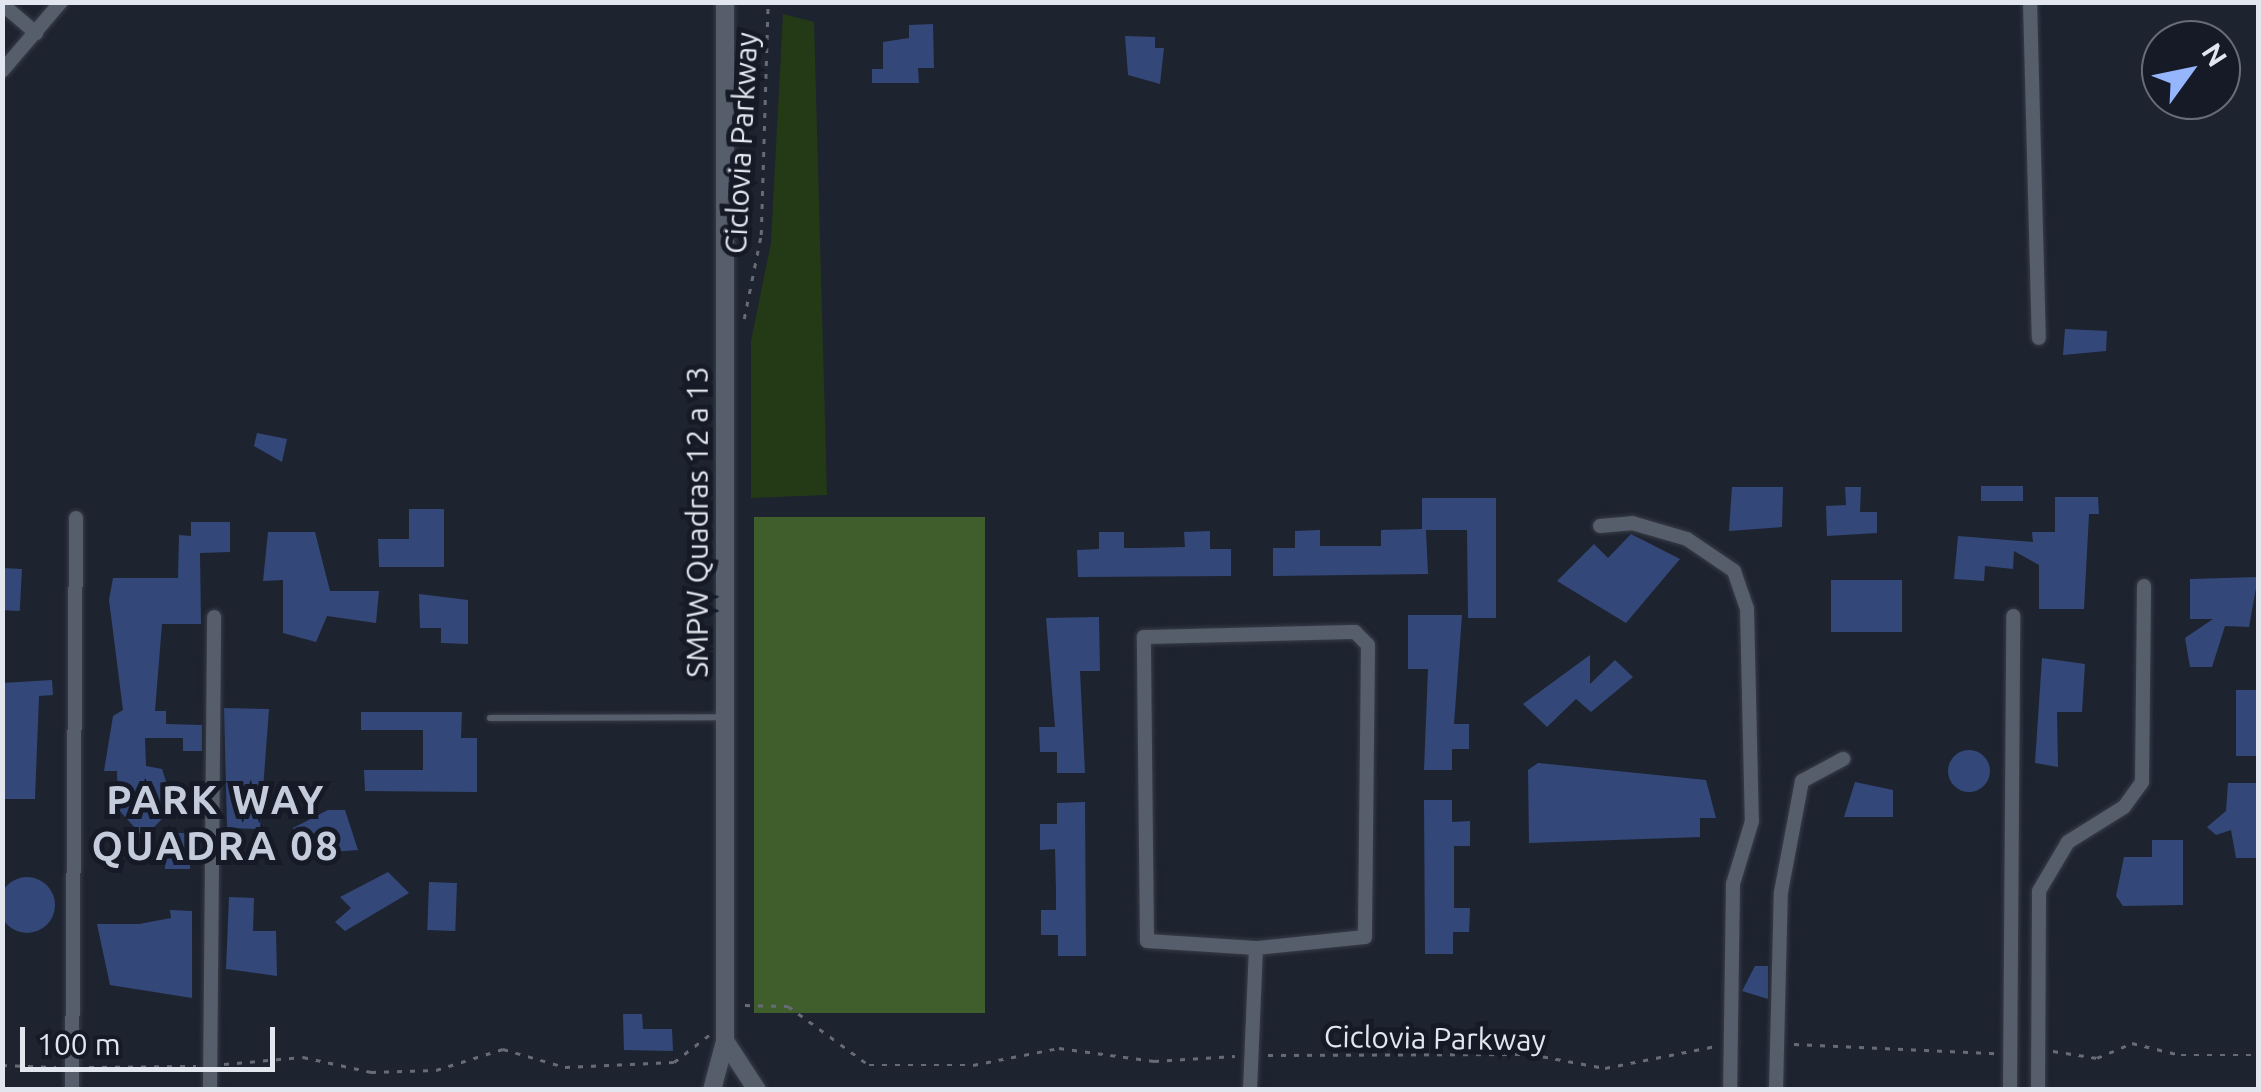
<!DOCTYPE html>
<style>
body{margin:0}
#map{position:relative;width:2261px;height:1092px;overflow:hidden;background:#1e2330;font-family:Ubuntu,sans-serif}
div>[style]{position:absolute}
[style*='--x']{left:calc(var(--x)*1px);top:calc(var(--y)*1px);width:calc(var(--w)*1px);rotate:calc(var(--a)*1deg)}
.green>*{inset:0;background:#243a16}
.forest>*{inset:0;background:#3f5e2b;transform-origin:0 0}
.building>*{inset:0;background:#334878;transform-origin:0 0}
.round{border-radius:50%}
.path>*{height:2.5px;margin-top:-1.25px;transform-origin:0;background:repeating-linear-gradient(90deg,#666b76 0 5px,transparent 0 13px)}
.roads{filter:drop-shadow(0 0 2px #383d47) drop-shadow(0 0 2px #383d47)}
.service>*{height:6px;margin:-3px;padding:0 3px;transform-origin:3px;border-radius:3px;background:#565d6b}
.minor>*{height:14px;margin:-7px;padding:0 7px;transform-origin:7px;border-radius:7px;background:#565d6b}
.tertiary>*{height:18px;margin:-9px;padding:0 9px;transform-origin:9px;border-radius:9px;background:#565d6b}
span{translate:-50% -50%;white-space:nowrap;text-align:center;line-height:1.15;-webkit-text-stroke:10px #151a26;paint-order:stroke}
.street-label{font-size:30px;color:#e2e7ef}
.district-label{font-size:40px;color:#c4ccdc;font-weight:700;letter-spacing:2.5px}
.frame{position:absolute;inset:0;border:5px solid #e2e7ef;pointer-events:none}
.north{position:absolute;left:2141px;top:20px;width:100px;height:100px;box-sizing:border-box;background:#151a26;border:2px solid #676c76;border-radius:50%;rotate:57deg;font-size:28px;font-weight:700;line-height:40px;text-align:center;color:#e2e7ef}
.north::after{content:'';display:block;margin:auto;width:35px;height:45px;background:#95b6fd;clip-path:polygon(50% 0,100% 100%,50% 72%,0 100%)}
.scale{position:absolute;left:20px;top:1027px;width:255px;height:45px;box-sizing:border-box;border:5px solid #e2e7ef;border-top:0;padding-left:12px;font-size:30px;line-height:35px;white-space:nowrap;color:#e2e7ef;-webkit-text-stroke:8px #151a26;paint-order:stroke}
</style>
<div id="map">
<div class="green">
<i style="clip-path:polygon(783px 14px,814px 22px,827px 495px,751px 498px,751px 341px,771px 243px)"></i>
</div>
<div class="forest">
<i style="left:985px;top:517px;width:496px;height:231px;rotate:90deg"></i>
</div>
<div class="building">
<i style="clip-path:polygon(933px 24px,934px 68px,918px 68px,919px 83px,872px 83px,872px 69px,883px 69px,883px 42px,909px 38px,909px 25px)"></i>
<i style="clip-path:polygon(1125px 36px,1155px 37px,1155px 48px,1164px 48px,1160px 84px,1128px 75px)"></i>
<i style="clip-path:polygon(2107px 331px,2106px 351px,2063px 355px,2065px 329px)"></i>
<i style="clip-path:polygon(257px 433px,287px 439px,282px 462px,254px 446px)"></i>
<i style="left:2023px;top:486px;width:15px;height:42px;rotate:90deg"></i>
<i style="clip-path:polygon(1732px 487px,1783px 487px,1782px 527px,1729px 531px)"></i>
<i style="clip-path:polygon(1845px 487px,1861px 487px,1860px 512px,1877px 512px,1877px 533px,1827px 536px,1826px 506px,1846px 505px)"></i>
<i style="clip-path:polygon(2055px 497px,2098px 497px,2099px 514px,2089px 514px,2084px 609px,2039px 609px,2039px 565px,2014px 551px,2013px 569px,1985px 566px,1984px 581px,1954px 579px,1958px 536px,2033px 542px,2032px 532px,2055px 532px)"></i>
<i style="clip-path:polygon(1422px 498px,1496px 498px,1496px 618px,1468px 618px,1467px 530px,1426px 530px,1428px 574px,1273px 576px,1273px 548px,1295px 548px,1295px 531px,1320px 530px,1320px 546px,1381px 546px,1381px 530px,1422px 529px)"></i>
<i style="clip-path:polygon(409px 509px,444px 509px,444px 567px,379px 567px,378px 539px,409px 539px)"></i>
<i style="clip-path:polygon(191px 522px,230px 522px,230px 552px,200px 553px,201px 624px,162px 624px,155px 711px,166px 711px,166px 724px,202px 725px,202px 751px,183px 751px,183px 738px,145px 738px,146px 766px,162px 769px,174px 806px,144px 838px,118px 809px,117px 771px,104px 771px,113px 716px,123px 710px,109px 600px,113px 578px,178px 578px,179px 535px,191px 536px)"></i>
<i style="clip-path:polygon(1210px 531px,1210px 549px,1231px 549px,1231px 576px,1078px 577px,1077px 550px,1099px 549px,1099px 532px,1124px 532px,1124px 548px,1142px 548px,1185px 547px,1184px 532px)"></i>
<i style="clip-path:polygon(268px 532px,315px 532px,330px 591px,379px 591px,376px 623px,327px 616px,316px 642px,283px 633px,283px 580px,263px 581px)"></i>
<i style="clip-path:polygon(1631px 534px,1680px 559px,1626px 623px,1557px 581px,1594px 544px,1608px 558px)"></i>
<i style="left:2px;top:568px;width:20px;height:42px;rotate:3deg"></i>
<i style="clip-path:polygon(2258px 577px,2249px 627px,2225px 626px,2212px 667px,2190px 667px,2185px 638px,2213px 619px,2190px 619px,2190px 579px)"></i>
<i style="left:1831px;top:580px;width:71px;height:52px"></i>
<i style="clip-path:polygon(419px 594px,468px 600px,468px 644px,441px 643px,441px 628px,420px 628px)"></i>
<i style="clip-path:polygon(1408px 615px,1462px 615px,1454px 724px,1469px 724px,1469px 749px,1452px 749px,1452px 770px,1424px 770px,1428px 669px,1408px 669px)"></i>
<i style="clip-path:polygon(1099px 617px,1100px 671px,1080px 671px,1085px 773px,1057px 773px,1057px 752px,1040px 752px,1039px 727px,1055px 727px,1046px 618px)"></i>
<i style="clip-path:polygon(1590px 655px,1590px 684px,1615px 660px,1633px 677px,1591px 712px,1576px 699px,1547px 727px,1523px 704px)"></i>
<i style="clip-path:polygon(2042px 658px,2085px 664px,2082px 712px,2057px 712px,2058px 767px,2035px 763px)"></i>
<i style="clip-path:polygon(52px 680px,53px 695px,39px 696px,35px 799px,2px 799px,2px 683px)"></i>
<i style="left:2236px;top:690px;width:22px;height:66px"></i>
<i style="clip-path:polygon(224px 708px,269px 709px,260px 829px,227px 828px)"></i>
<i style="clip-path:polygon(361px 712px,462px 712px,461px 738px,477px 738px,477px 792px,365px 791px,364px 770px,423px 770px,423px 730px,361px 730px)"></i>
<i class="round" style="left:1948px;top:750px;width:42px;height:42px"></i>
<i style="clip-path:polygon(1538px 763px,1706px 780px,1716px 818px,1700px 818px,1700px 837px,1529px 843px,1528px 770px)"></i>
<i style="clip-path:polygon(1855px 782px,1893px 790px,1893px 817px,1844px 817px)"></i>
<i style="clip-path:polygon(2228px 783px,2258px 783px,2258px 858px,2236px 858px,2231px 830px,2216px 835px,2207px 827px,2226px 811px)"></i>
<i style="clip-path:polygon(1424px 800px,1452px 800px,1452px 822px,1470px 821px,1470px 846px,1454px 846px,1454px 908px,1470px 908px,1469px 932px,1453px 932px,1453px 954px,1425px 954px)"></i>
<i style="clip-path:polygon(1085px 802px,1086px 956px,1058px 956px,1058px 935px,1041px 935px,1041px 910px,1056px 910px,1056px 891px,1055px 849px,1040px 850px,1040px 824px,1057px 824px,1057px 803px)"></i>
<i style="clip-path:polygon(328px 810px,345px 810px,358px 850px,293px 855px,293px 828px)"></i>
<i style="left:165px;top:833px;width:25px;height:36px"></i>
<i style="clip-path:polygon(2152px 840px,2183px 840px,2183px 905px,2123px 906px,2116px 896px,2124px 857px,2152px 857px)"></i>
<i style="clip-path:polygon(388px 872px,409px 893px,345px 931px,335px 922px,351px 908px,340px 897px)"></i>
<i class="round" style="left:-1px;top:877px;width:56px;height:56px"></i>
<i style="left:429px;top:882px;width:28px;height:48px;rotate:2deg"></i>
<i style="clip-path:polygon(229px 897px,254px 898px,253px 931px,276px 931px,277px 976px,226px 969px)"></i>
<i style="clip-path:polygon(170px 910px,192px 911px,192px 998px,110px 985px,97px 924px,139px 924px,171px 918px)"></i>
<i style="clip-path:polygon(1755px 966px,1768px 966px,1768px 999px,1742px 991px)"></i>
<i style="clip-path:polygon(623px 1014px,642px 1014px,643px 1029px,672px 1029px,673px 1051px,624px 1050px)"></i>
</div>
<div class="path">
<i style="--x:744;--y:319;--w:86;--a:-78.6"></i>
<i style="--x:761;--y:235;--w:233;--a:-88.3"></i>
<i style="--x:745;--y:1005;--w:43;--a:1.3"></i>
<i style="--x:788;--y:1006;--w:100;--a:36.1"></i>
<i style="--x:869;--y:1065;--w:104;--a:0"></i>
<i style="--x:973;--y:1065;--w:88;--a:-11.2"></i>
<i style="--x:1059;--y:1048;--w:96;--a:7.8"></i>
<i style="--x:1154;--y:1061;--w:81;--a:-3.5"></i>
<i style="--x:1794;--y:1044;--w:202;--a:2.6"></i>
<i style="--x:2053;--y:1051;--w:45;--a:9"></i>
<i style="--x:2097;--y:1058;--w:38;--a:-23"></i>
<i style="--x:2132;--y:1043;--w:50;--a:13.8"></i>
<i style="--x:2181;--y:1055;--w:77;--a:0"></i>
<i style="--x:1268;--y:1055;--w:262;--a:-0.2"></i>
<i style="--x:1530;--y:1054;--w:76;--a:10.6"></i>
<i style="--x:1605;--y:1068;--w:113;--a:-11.2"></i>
<i style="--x:224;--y:1064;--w:79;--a:-5.1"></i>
<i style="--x:303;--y:1057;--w:70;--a:12.4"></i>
<i style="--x:371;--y:1072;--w:65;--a:-1.8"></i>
<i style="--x:436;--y:1070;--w:70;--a:-17.4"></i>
<i style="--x:503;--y:1049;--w:65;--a:16.2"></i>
<i style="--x:565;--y:1067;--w:109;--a:-2.6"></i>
<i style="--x:674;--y:1062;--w:44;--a:-37.6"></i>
<i style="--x:2;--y:1065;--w:54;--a:2.1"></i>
<i style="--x:89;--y:1067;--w:107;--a:-0.5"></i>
</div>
<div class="roads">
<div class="service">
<i style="--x:490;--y:718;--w:234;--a:-0.2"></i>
</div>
<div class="minor">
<i style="--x:2030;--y:2;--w:336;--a:88.5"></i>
<i style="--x:2;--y:4;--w:45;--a:40.5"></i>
<i style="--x:2;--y:71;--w:91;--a:-49.5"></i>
<i style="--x:1600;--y:526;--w:32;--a:-5"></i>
<i style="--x:1632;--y:523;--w:57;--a:16.2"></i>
<i style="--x:1687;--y:539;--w:57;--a:34.2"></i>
<i style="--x:1734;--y:571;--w:39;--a:71"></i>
<i style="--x:1747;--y:608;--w:213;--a:88.7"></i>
<i style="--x:1752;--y:821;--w:66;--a:106.8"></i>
<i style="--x:1733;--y:884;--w:206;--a:90.8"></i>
<i style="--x:1355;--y:632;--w:18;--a:45"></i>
<i style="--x:1368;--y:645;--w:292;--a:90.6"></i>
<i style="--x:1365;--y:937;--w:110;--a:174.2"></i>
<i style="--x:1256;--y:948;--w:109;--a:-176.3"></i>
<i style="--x:1147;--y:941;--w:304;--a:-90.6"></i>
<i style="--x:1144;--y:637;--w:211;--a:-1.4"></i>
<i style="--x:72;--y:1090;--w:572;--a:-89.6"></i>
<i style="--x:210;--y:1090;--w:473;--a:-89.5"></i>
<i style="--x:1250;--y:1090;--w:142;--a:-87.6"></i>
<i style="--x:1776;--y:1090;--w:198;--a:-88.6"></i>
<i style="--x:1781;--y:892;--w:113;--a:-79.3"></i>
<i style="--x:1802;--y:781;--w:47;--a:-28.2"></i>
<i style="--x:2010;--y:1090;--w:474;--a:-89.6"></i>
<i style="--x:2038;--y:1090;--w:199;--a:-89.7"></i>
<i style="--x:2039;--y:891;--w:57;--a:-59.4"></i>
<i style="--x:2068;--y:842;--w:66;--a:-32"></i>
<i style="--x:2124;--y:807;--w:31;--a:-54"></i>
<i style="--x:2142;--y:782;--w:196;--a:-89.4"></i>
</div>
<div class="tertiary">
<i style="--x:725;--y:1041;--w:59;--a:56.9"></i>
<i style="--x:712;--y:1090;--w:51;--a:-75.1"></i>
<i style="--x:725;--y:1041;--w:1039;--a:-90"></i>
</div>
</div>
<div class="street-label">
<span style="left:741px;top:143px;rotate:-87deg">Ciclovia Parkway</span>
<span style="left:697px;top:522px;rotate:-90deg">SMPW Quadras 12 a 13</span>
<span style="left:1435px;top:1038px;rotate:1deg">Ciclovia Parkway</span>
</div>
<div class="district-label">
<span style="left:216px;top:823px">PARK WAY<br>QUADRA 08</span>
</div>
<div class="frame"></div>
<div class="north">N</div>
<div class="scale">100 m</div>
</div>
